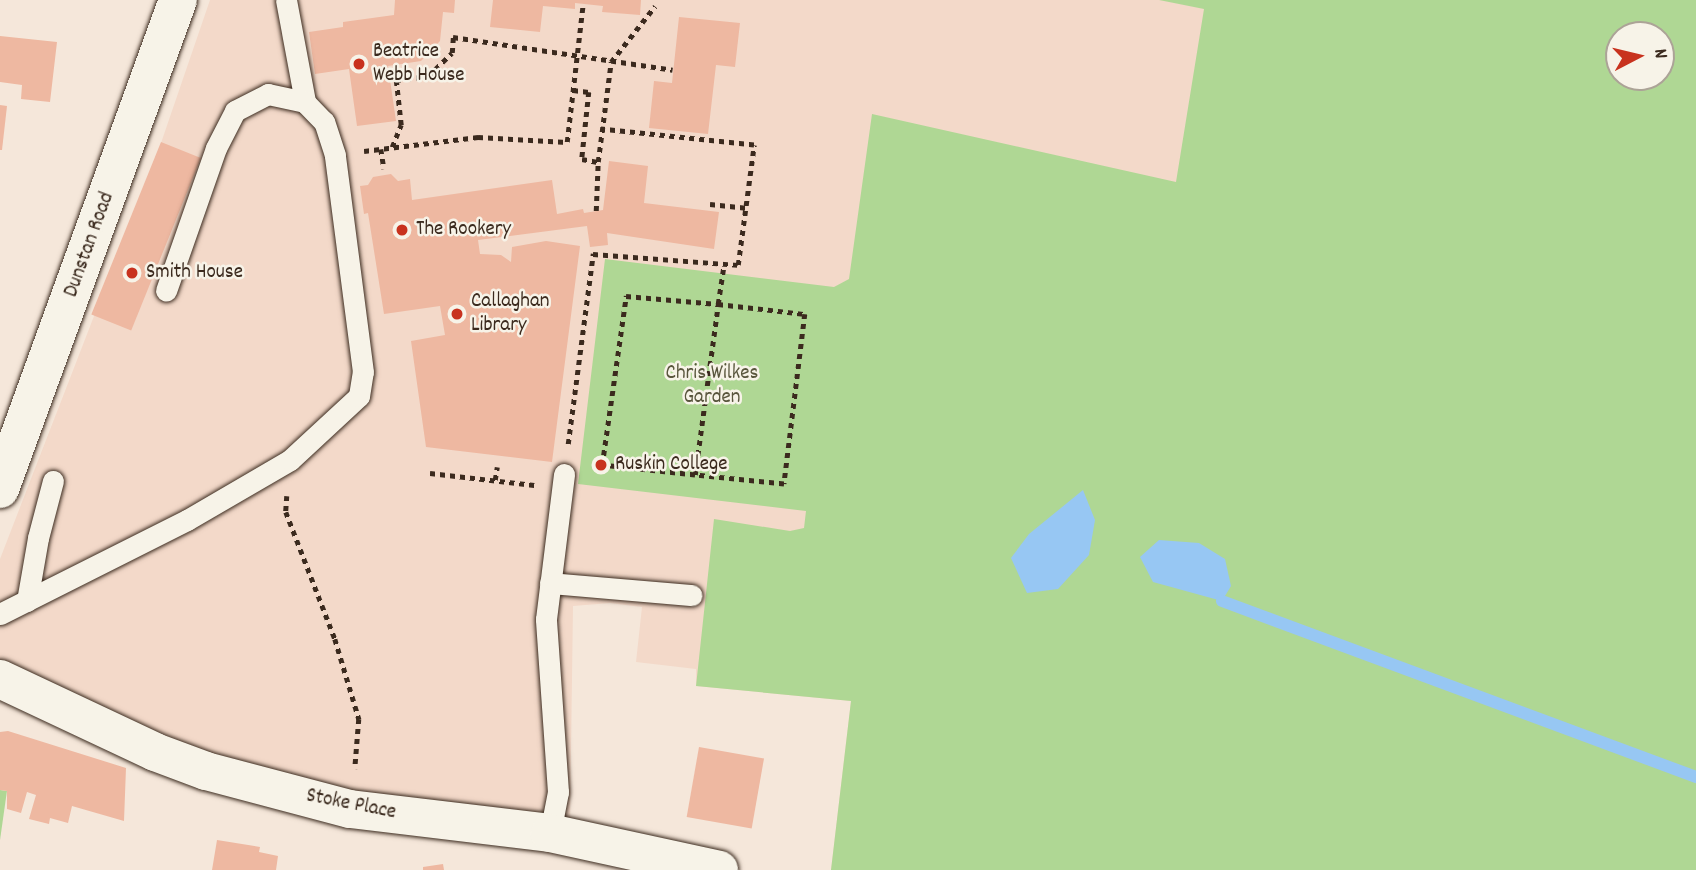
<!DOCTYPE html>
<style>
body{margin:0}
#map{position:relative;width:1696px;height:870px;overflow:hidden;background:#f5e7da;font-family:Dekko,sans-serif}
div>[style]{position:absolute}
[style*='--x']{left:calc(var(--x)*1px);top:calc(var(--y)*1px);width:calc(var(--w)*1px);rotate:calc(var(--a)*1deg)}
.built>*{inset:0;background:#f3d9c9}
.green>*{inset:0;background:#afd794;transform-origin:0 0}
.water>*{inset:0;background:#97c7f3}
.stream>*{height:12px;margin:-6px;padding:0 6px;transform-origin:6px;border-radius:6px;background:#97c7f3}
.building>*{inset:0;background:#eeb8a1;transform-origin:0 0}
.path>*{height:4.5px;margin-top:-2.25px;transform-origin:0;background:repeating-linear-gradient(90deg,#3b2a1e 0 5px,transparent 0 10px)}
.roads{filter:drop-shadow(0 0 2px #3b2a1e) drop-shadow(0 0 2px #3b2a1e)}
.service>*{height:21px;margin:-10.5px;padding:0 10.5px;transform-origin:10.5px;border-radius:10.5px;background:#f7f3e8}
.minor>*{height:38px;margin:-19px;padding:0 19px;transform-origin:19px;border-radius:19px;background:#f7f3e8}
.dots>*{width:19px;height:19px;translate:-50% -50%;box-sizing:border-box;border:4px solid #f7f3e8;border-radius:50%}
span{translate:-50% -50%;white-space:nowrap;text-align:center;line-height:1.15;-webkit-text-stroke:5px #f7f3e8;paint-order:stroke}
.poi-label{font-size:21px;color:#3b2a1e}
.left{translate:0 -50%;text-align:left}
.street-label{font-size:21px;color:#3b2a1e}
.park-label{font-size:21px;color:#58553c}
.north{position:absolute;left:1605px;top:21px;width:70px;height:70px;box-sizing:border-box;background:#f7f3e8;border:2px solid #aca397;border-radius:50%;rotate:83deg;font-size:19px;font-weight:700;line-height:28px;text-align:center;color:#3b2a1e}
.north::after{content:'';display:block;margin:auto;width:24px;height:32px;background:#c8321e;clip-path:polygon(50% 0,100% 100%,50% 72%,0 100%)}
</style>
<div id="map">
<div class="built">
<i style="clip-path:polygon(210px 0,1204px 0,1276px 558px,1190px 870px,831px 870px,851px 701px,696px 686px,696px 669px,636px 662px,642px 607px,610px 603px,573px 606px,570px 825px,356px 797px,209px 756px,0 666px,0 559px,161px 143px)"></i>
</div>
<div class="green">
<i style="clip-path:polygon(evenodd,1159px 0,1696px 0,1696px 870px,831px 870px,851px 701px,696px 686px,714px 519px,790px 531px,804px 528px,806px 511px,578px 484px,605px 259px,834px 287px,849px 279px,872px 114px,1176px 182px,1204px 9px,1159px 0,1619px 35px,1661px 35px,1661px 77px,1619px 77px,1619px 35px)"></i>
<i style="left:0;top:790px;width:7px;height:80px;rotate:8deg"></i>
</div>
<div class="water">
<i style="clip-path:polygon(1083px 490px,1095px 520px,1089px 555px,1058px 589px,1027px 593px,1011px 558px,1029px 534px)"></i>
<i style="clip-path:polygon(1159px 540px,1199px 543px,1225px 559px,1231px 586px,1222px 601px,1153px 582px,1140px 557px)"></i>
</div>
<div class="stream">
<i style="--x:1222;--y:601;--w:506;--a:20.37"></i>
</div>
<div class="building">
<i style="clip-path:polygon(395px 0,455px 0,454px 13px,443px 12px,440px 41px,421px 61px,388px 66px,396px 121px,357px 126px,349px 69px,315px 74px,309px 32px,343px 27px,343px 22px,394px 15px)"></i>
<i style="clip-path:polygon(493px 0,641px 0,640px 15px,602px 12px,603px 6px,575px 3px,575px 9px,543px 6px,540px 32px,490px 27px)"></i>
<i style="clip-path:polygon(679px 17px,740px 23px,735px 67px,716px 65px,708px 134px,649px 128px,654px 81px,672px 83px)"></i>
<i style="clip-path:polygon(0 36px,57px 42px,50px 102px,21px 99px,22px 85px,0 82px)"></i>
<i style="clip-path:polygon(0 105px,7px 106px,2px 150px,0 150px)"></i>
<i style="left:161px;top:142px;width:43px;height:186px;rotate:22deg"></i>
<i style="clip-path:polygon(609px 161px,648px 166px,644px 203px,719px 212px,714px 249px,607px 233px,608px 245px,590px 247px,587px 226px,478px 240px,480px 254px,501px 255px,511px 262px,512px 247px,546px 241px,580px 246px,552px 462px,426px 447px,411px 341px,445px 335px,440px 306px,384px 314px,368px 213px,364px 214px,360px 186px,368px 185px,373px 177px,391px 174px,398px 181px,410px 179px,412px 200px,552px 180px,557px 214px,583px 209px,584px 213px,603px 210px)"></i>
<i style="clip-path:polygon(8px 731px,126px 768px,124px 821px,72px 806px,68px 823px,50px 818px,49px 824px,29px 819px,36px 795px,27px 792px,21px 813px,7px 809px,7px 791px,0 790px,0 732px)"></i>
<i style="left:699px;top:747px;width:66px;height:71px;rotate:10deg"></i>
<i style="clip-path:polygon(217px 840px,260px 847px,259px 852px,278px 856px,276px 870px,212px 870px)"></i>
<i style="clip-path:polygon(443px 864px,444px 870px,423px 870px,423px 867px)"></i>
</div>
<div class="path">
<i style="--x:573;--y:90;--w:16;--a:7"></i>
<i style="--x:589;--y:92;--w:67;--a:96"></i>
<i style="--x:582;--y:159;--w:16;--a:11"></i>
<i style="--x:598;--y:162;--w:101;--a:-82.6"></i>
<i style="--x:611;--y:62;--w:71;--a:-51.8"></i>
<i style="--x:392;--y:147;--w:24;--a:-68"></i>
<i style="--x:401;--y:125;--w:45;--a:-96.3"></i>
<i style="--x:396;--y:80;--w:32;--a:-7"></i>
<i style="--x:428;--y:76;--w:33;--a:-44"></i>
<i style="--x:452;--y:53;--w:16;--a:-86"></i>
<i style="--x:453;--y:37;--w:222;--a:8.5"></i>
<i style="--x:381;--y:149;--w:20;--a:81"></i>
<i style="--x:364;--y:151;--w:115;--a:-7"></i>
<i style="--x:478;--y:137;--w:89;--a:3.2"></i>
<i style="--x:567;--y:142;--w:140;--a:-83.4"></i>
<i style="--x:710;--y:204;--w:36;--a:6"></i>
<i style="--x:596;--y:211;--w:49;--a:-87.7"></i>
<i style="--x:568;--y:444;--w:192;--a:-82.5"></i>
<i style="--x:593;--y:254;--w:145;--a:4.3"></i>
<i style="--x:738;--y:265;--w:121;--a:-82.4"></i>
<i style="--x:754;--y:145;--w:154;--a:-174"></i>
<i style="--x:430;--y:473;--w:105;--a:6.6"></i>
<i style="--x:695;--y:475;--w:94;--a:-173.9"></i>
<i style="--x:602;--y:465;--w:171;--a:-81.9"></i>
<i style="--x:626;--y:296;--w:92;--a:5"></i>
<i style="--x:718;--y:304;--w:88;--a:6.6"></i>
<i style="--x:805;--y:314;--w:171;--a:97"></i>
<i style="--x:784;--y:484;--w:89;--a:-174.2"></i>
<i style="--x:695;--y:475;--w:173;--a:-82.3"></i>
<i style="--x:718;--y:304;--w:40;--a:-81.5"></i>
<i style="--x:495;--y:480;--w:13;--a:-81"></i>
<i style="--x:287;--y:496;--w:16;--a:94"></i>
<i style="--x:286;--y:512;--w:136;--a:68.9"></i>
<i style="--x:335;--y:639;--w:84;--a:73.3"></i>
<i style="--x:359;--y:719;--w:50;--a:94.6"></i>
</div>
<div class="roads">
<div class="service">
<i style="--x:286;--y:0;--w:104;--a:79.4"></i>
<i style="--x:550;--y:583;--w:142;--a:4.9"></i>
<i style="--x:27;--y:601;--w:64;--a:-80.1"></i>
<i style="--x:38;--y:538;--w:59;--a:-75.3"></i>
<i style="--x:0;--y:614;--w:209;--a:-26.7"></i>
<i style="--x:187;--y:520;--w:119;--a:-30.2"></i>
<i style="--x:290;--y:460;--w:94;--a:-42.8"></i>
<i style="--x:359;--y:396;--w:24;--a:-81"></i>
<i style="--x:363;--y:372;--w:219;--a:-97.4"></i>
<i style="--x:335;--y:155;--w:35;--a:-108"></i>
<i style="--x:324;--y:122;--w:28;--a:-134"></i>
<i style="--x:305;--y:102;--w:38;--a:-168"></i>
<i style="--x:268;--y:94;--w:37;--a:153"></i>
<i style="--x:235;--y:111;--w:42;--a:117.2"></i>
<i style="--x:216;--y:148;--w:151;--a:109.3"></i>
<i style="--x:550;--y:833;--w:42;--a:-79"></i>
<i style="--x:558;--y:792;--w:173;--a:-94"></i>
<i style="--x:546;--y:619;--w:146;--a:-82.9"></i>
</div>
<div class="minor">
<i style="--x:0;--y:489;--w:520;--a:-70"></i>
<i style="--x:0;--y:679;--w:171;--a:25.2"></i>
<i style="--x:155;--y:752;--w:54;--a:20.4"></i>
<i style="--x:206;--y:771;--w:149;--a:14.8"></i>
<i style="--x:350;--y:809;--w:201;--a:6.8"></i>
<i style="--x:550;--y:833;--w:173;--a:12.3"></i>
</div>
</div>
<div class="dots">
<i style="left:359px;top:64px;background:#c8321e"></i>
<i style="left:402px;top:230px;background:#c8321e"></i>
<i style="left:132px;top:273px;background:#c8321e"></i>
<i style="left:457px;top:314px;background:#c8321e"></i>
<i style="left:601px;top:465px;background:#c8321e"></i>
</div>
<div class="poi-label">
<span class="left" style="left:373px;top:64px">Beatrice<br>Webb House</span>
<span class="left" style="left:416px;top:230px">The Rookery</span>
<span class="left" style="left:146px;top:273px">Smith House</span>
<span class="left" style="left:471px;top:314px">Callaghan<br>Library</span>
<span class="left" style="left:615px;top:465px">Ruskin College</span>
</div>
<div class="street-label">
<span style="left:90px;top:245px;rotate:-70deg">Dunstan Road</span>
<span style="left:351px;top:805px;rotate:11deg">Stoke Place</span>
</div>
<div class="park-label">
<span style="left:712px;top:386px">Chris Wilkes<br>Garden</span>
</div>
<div class="north">N</div>
</div>
